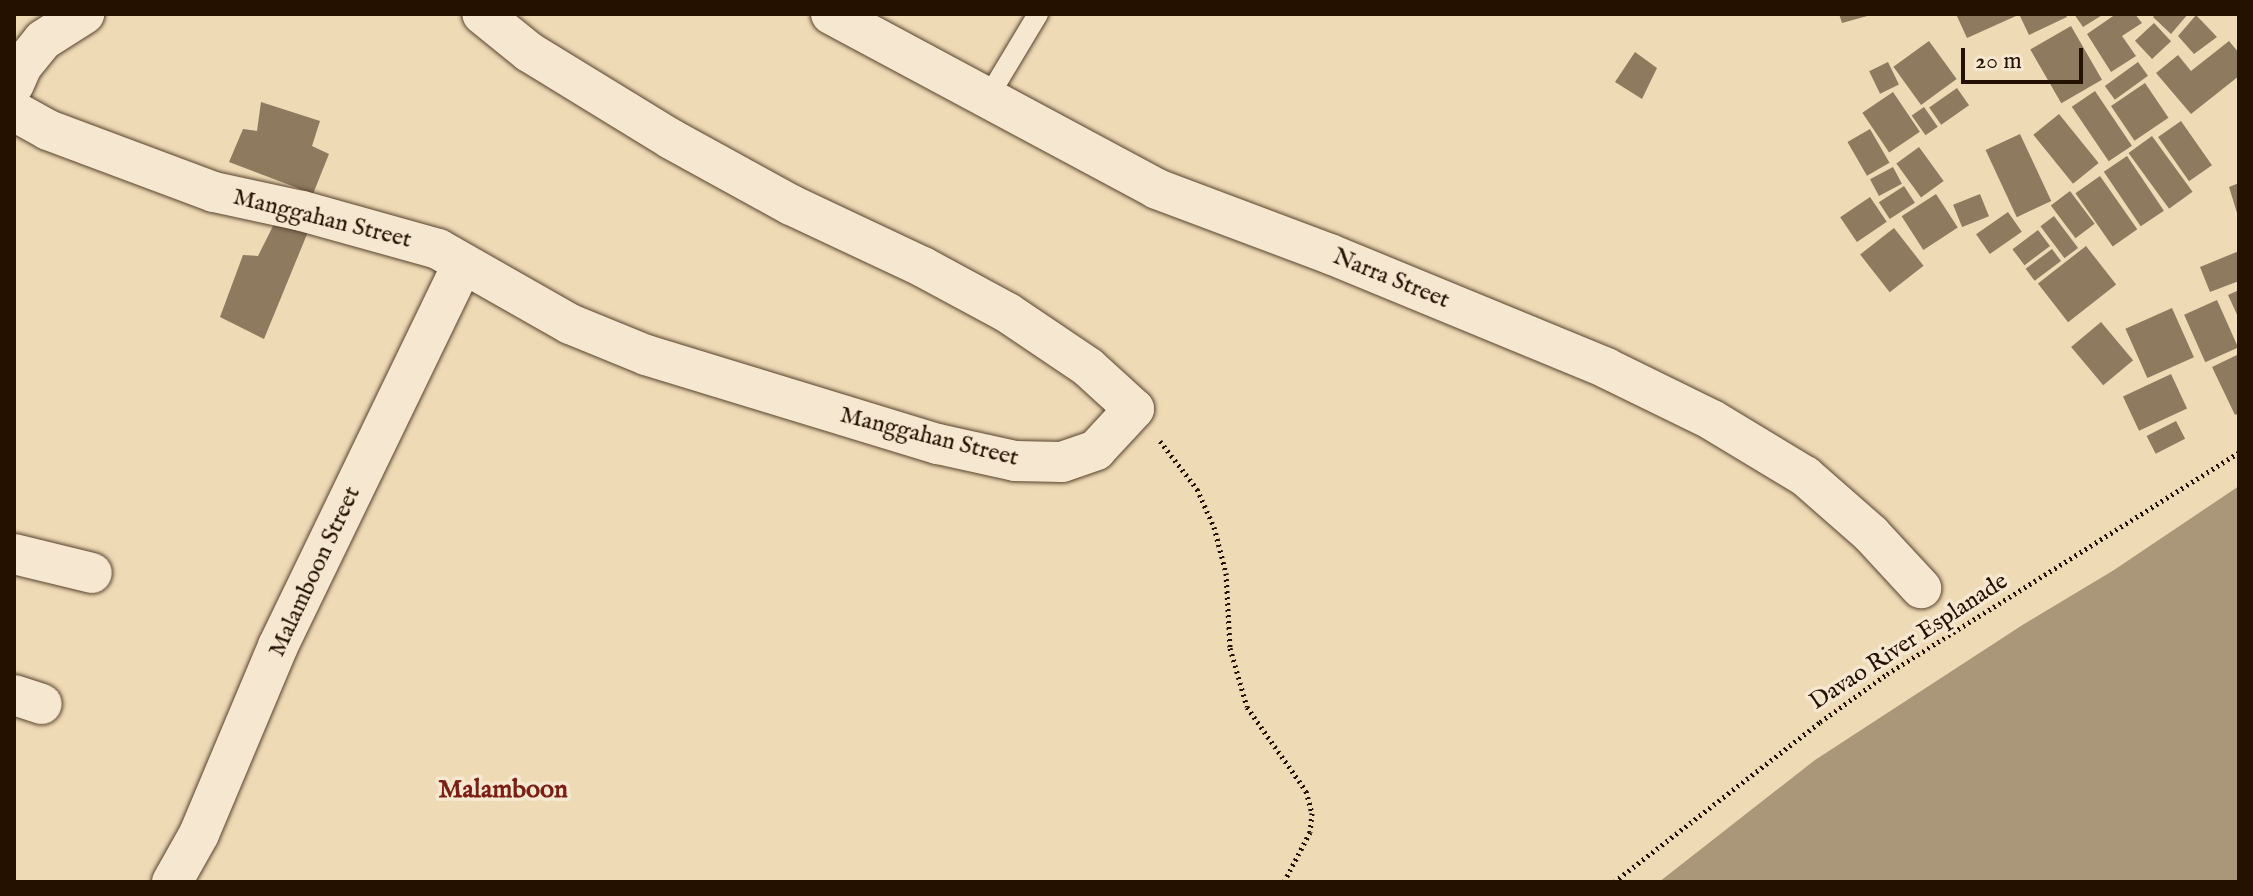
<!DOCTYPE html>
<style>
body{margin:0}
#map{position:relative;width:2253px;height:896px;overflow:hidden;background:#efdab6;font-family:"IM FELL English",serif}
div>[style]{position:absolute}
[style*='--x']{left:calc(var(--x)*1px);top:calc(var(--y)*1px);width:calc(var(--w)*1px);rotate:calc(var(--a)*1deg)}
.water>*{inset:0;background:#aa9678}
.building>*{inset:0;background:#8e7a5f;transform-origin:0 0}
.path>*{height:5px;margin-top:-2.5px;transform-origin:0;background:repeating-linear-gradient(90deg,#241100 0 2px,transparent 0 6px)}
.roads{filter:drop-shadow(0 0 2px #57432e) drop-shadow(0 0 2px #57432e)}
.service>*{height:20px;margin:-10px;padding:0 10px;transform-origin:10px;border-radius:10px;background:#f5e7d0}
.minor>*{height:40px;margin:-20px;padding:0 20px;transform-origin:20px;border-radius:20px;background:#f5e7d0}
span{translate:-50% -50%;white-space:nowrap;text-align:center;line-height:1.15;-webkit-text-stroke:7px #f5e7d0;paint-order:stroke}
.street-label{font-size:24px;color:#241100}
.neighbourhood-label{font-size:26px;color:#7a1f14;font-weight:700}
.frame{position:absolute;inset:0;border:16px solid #241100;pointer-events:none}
.scale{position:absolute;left:1961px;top:48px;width:122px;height:36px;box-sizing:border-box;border:4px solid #241100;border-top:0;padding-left:10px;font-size:24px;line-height:28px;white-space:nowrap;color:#241100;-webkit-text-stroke:6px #f5e7d0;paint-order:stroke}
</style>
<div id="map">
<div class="water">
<i style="clip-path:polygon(2239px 486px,2239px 882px,1659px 882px,1815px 760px,2024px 624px,2114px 570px)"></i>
</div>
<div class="building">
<i style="clip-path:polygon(1839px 14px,1871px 14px,1871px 15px,1842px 23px)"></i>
<i style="clip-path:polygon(1956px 14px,2015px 14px,2016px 16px,1967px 38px)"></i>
<i style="clip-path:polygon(2019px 14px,2065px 14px,2067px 17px,2029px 35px)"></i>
<i style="clip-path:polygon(2074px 14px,2104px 14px,2083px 27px)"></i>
<i style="clip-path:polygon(2116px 14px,2135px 14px,2142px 23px,2122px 36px,2136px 56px,2111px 72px,2087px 34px)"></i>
<i style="clip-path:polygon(2156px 14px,2188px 14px,2171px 34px,2153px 17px)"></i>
<i style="clip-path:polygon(2196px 15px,2217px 37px,2194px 54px,2178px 36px)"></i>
<i style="left:2154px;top:23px;width:25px;height:26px;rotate:47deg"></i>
<i style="left:2071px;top:26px;width:62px;height:47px;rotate:60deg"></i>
<i style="left:1929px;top:41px;width:47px;height:44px;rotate:54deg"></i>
<i style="clip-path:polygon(2229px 41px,2239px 53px,2239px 76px,2191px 114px,2156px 73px,2178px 55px,2191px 71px)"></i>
<i style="clip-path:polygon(1635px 52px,1657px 68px,1642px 99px,1615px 82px)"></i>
<i style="left:1888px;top:62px;width:25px;height:21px;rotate:64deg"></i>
<i style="left:2138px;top:62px;width:17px;height:41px;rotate:54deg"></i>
<i style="left:2145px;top:83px;width:42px;height:41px;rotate:56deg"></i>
<i style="left:1957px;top:88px;width:21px;height:34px;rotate:55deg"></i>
<i style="left:2095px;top:91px;width:66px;height:28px;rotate:56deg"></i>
<i style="left:1893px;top:92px;width:48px;height:37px;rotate:56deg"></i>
<i style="clip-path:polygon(261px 102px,320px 121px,312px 146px,329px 154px,313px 194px,229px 162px,243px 129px,257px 131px)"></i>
<i style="left:1924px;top:107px;width:24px;height:15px;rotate:55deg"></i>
<i style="left:2059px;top:114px;width:63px;height:33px;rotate:51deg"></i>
<i style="left:2181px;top:121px;width:54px;height:28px;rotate:55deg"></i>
<i style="left:1870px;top:129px;width:39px;height:26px;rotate:60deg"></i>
<i style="left:2020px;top:134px;width:74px;height:38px;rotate:65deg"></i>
<i style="left:2152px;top:136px;width:69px;height:29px;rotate:54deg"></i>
<i style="left:1919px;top:147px;width:42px;height:28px;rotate:54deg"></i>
<i style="left:2127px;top:156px;width:66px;height:28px;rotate:56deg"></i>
<i style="left:1893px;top:167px;width:19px;height:26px;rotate:62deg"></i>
<i style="left:2100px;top:176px;width:65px;height:30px;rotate:55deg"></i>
<i style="clip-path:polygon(2239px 183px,2239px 216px,2238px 216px,2229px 187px)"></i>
<i style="left:1904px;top:186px;width:20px;height:30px;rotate:57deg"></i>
<i style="left:2070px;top:191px;width:41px;height:24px;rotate:53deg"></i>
<i style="left:1936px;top:194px;width:40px;height:41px;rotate:57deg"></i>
<i style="left:1980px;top:194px;width:24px;height:29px;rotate:68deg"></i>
<i style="left:1870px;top:197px;width:30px;height:36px;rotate:56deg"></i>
<i style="clip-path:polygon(280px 212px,310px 227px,264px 339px,220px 317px,243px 255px,258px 256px)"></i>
<i style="left:2008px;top:212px;width:24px;height:39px;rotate:55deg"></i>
<i style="left:2054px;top:216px;width:40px;height:17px;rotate:53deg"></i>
<i style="left:1894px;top:228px;width:48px;height:43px;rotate:52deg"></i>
<i style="left:2038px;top:230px;width:20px;height:32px;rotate:53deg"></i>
<i style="left:2086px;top:246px;width:49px;height:61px;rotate:52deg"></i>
<i style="left:2052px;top:249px;width:15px;height:33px;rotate:53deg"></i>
<i style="clip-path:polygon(2239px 251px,2239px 281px,2210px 292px,2200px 267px)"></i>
<i style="clip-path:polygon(2239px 290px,2239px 319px,2228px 295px)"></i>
<i style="left:2217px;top:300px;width:52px;height:36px;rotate:66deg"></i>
<i style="left:2172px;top:308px;width:54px;height:51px;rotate:66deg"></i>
<i style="left:2101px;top:322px;width:50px;height:39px;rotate:50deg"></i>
<i style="clip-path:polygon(2239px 354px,2239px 413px,2235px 415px,2212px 367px)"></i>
<i style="left:2171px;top:374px;width:38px;height:53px;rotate:65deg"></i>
<i style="left:2176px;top:421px;width:20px;height:33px;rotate:63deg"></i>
</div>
<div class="path">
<i style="--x:1160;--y:441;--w:61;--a:52.4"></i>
<i style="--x:1197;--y:489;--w:42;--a:65.9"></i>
<i style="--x:1214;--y:527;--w:48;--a:75.4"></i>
<i style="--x:1226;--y:573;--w:75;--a:86.9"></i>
<i style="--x:1230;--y:648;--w:61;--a:73.9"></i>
<i style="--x:1247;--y:707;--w:103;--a:54.9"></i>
<i style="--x:1306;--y:791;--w:23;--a:75"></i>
<i style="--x:1312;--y:813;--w:19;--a:96"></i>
<i style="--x:1310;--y:832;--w:56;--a:117.5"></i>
<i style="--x:1614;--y:882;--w:261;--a:-37.8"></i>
<i style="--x:1820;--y:722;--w:82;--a:-35.6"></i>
<i style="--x:1887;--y:674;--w:416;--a:-32.2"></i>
</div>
<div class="roads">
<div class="service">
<i style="--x:987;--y:99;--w:99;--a:-59"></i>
</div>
<div class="minor">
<i style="--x:831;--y:14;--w:370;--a:28.2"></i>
<i style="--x:1157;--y:189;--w:185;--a:20.6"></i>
<i style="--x:1330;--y:254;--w:299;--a:22.4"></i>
<i style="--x:1606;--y:368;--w:118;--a:26.1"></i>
<i style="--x:1712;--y:420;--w:109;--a:31.1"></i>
<i style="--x:1805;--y:476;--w:88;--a:41.3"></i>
<i style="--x:1871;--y:534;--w:74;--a:47.2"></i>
<i style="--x:14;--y:84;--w:20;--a:-66"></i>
<i style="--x:22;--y:66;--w:33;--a:-51"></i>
<i style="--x:43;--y:40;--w:49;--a:-32.4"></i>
<i style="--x:14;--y:111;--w:39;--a:29"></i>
<i style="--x:48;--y:130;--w:177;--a:20.5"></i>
<i style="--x:214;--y:192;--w:90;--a:12.2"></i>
<i style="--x:302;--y:211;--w:141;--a:15.6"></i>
<i style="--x:438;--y:249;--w:152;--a:29.6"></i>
<i style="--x:570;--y:324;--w:82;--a:22.2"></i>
<i style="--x:646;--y:355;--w:305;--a:17"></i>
<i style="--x:938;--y:444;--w:79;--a:12.4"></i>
<i style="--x:1015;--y:461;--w:47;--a:1.2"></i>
<i style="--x:1062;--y:462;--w:36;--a:-19"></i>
<i style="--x:1096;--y:450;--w:56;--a:-47.2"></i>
<i style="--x:1134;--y:409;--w:62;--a:-137.6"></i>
<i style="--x:1088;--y:367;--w:97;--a:-146"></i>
<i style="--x:1008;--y:313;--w:97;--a:-151.6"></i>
<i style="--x:923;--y:267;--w:146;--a:-154.8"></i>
<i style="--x:791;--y:205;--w:137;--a:-151.2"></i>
<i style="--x:671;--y:139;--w:167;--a:-148.5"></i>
<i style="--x:529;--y:52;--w:60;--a:-141"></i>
<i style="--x:14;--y:554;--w:80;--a:13.7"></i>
<i style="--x:14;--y:695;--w:29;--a:18"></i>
<i style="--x:172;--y:882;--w:55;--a:-60.6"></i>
<i style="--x:199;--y:834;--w:204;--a:-67.2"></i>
<i style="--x:278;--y:646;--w:424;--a:-64.2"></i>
</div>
</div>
<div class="street-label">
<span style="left:322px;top:219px;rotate:14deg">Manggahan Street</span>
<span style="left:1391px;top:279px;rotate:22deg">Narra Street</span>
<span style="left:929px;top:437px;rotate:14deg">Manggahan Street</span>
<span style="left:315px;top:572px;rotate:-65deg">Malamboon Street</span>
<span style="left:1909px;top:642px;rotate:-33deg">Davao River Esplanade</span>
</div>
<div class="neighbourhood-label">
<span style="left:503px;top:790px">Malamboon</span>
</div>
<div class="frame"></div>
<div class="scale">20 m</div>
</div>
